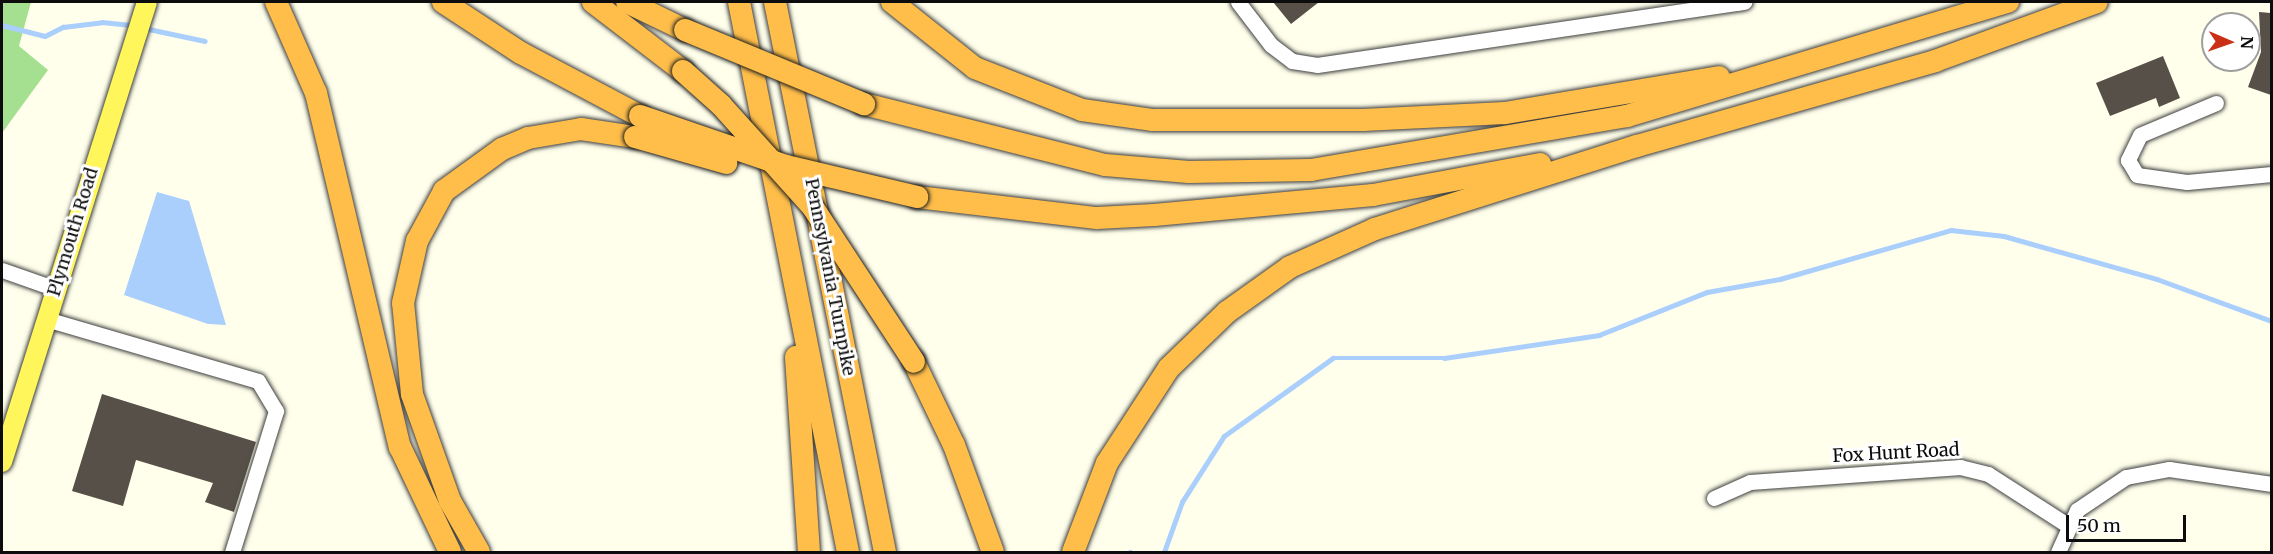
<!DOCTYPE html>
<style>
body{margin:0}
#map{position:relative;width:2273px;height:554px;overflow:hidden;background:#ffffec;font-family:Merriweather,serif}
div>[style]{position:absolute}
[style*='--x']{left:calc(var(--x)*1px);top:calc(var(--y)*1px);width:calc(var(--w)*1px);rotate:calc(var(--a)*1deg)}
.forest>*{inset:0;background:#a4e08f}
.water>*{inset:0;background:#aacffc}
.stream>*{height:4.5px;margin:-2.25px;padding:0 2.25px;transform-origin:2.25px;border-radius:2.25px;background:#aacffc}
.building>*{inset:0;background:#565048}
.roads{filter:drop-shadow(0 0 2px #3f3f3f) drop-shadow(0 0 2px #3f3f3f)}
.minor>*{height:15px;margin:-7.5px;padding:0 7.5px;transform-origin:7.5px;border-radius:7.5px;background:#fff}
.major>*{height:20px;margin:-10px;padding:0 10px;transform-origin:10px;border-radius:10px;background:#fff65c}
.highway>*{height:22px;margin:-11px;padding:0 11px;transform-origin:11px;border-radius:11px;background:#ffbe4a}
.bridges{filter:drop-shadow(0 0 2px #1d1d1d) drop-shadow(0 0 2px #1d1d1d)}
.highway-bridge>*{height:22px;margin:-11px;padding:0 11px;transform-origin:11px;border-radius:11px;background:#ffbe4a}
span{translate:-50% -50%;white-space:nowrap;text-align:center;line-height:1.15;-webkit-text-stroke:6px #fff;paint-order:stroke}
.street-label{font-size:18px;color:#0c0c0c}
.frame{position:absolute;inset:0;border:3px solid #0c0c0c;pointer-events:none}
.north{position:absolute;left:2201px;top:12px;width:60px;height:60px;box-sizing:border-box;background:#fff;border:2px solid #9e9e9e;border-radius:50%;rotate:92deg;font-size:16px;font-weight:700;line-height:24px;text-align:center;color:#0c0c0c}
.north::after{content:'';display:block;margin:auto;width:21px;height:27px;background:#ca3017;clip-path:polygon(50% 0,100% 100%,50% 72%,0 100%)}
.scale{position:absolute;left:2066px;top:515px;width:120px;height:27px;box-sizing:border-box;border:3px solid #0c0c0c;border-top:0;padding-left:8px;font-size:18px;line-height:21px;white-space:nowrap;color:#0c0c0c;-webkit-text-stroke:4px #fff;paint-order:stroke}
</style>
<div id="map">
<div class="forest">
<i style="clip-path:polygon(2px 2px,31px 2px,19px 46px,48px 70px,2px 133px)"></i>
</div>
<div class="water">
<i style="clip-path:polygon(157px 192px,189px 201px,226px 325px,208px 324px,124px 295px)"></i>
</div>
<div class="stream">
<i style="--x:2;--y:25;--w:44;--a:14.3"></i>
<i style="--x:45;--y:36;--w:20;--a:-27"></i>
<i style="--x:63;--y:27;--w:39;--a:-7"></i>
<i style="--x:102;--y:22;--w:31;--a:6"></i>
<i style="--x:144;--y:28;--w:62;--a:12"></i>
<i style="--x:1130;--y:552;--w:1;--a:0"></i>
<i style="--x:1164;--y:552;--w:53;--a:-70.2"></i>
<i style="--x:1182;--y:502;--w:78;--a:-57.5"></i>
<i style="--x:1224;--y:436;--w:134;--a:-35.6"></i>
<i style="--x:1333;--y:358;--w:111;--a:0"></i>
<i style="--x:1444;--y:358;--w:157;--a:-8.4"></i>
<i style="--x:1599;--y:335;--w:116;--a:-21.7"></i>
<i style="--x:1707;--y:292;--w:74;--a:-10.1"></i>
<i style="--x:1780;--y:279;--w:178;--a:-16"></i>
<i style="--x:1951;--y:230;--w:53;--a:6.5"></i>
<i style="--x:2004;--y:236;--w:159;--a:15.7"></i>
<i style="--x:2157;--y:279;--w:122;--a:20.1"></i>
</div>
<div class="building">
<i style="clip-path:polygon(1273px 2px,1319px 2px,1291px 24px)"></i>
<i style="clip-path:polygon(2259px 12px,2271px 13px,2271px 95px,2248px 87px,2261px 52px)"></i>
<i style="clip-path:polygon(2163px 56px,2180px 98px,2159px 107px,2156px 98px,2110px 116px,2096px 83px)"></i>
<i style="clip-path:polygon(102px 394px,256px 442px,234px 512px,205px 502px,213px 483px,136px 460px,123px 506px,72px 491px)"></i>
</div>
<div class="roads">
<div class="minor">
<i style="--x:1238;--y:2;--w:54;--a:52.5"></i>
<i style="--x:1271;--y:45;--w:26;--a:37"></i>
<i style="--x:1292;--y:61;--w:25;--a:9"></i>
<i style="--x:1317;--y:65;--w:432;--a:-8.4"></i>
<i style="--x:2216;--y:103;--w:82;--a:157.2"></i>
<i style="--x:2140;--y:135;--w:28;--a:116"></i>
<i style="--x:2128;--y:160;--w:17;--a:59"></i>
<i style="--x:2137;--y:175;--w:50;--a:8"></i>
<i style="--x:2187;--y:182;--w:85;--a:-5.4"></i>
<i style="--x:2;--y:270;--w:57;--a:19.4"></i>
<i style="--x:46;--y:319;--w:221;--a:16.3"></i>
<i style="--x:258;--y:381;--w:35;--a:59"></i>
<i style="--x:276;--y:411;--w:148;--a:107.3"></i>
<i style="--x:1714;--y:498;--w:39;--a:-24"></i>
<i style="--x:1750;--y:482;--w:211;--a:-4.1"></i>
<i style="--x:1960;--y:467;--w:29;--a:14"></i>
<i style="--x:1988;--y:474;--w:94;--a:32.8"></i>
<i style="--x:2058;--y:552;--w:46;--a:-65.7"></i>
<i style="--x:2077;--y:510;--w:59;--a:-34"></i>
<i style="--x:2126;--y:477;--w:44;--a:-10.5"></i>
<i style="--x:2169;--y:469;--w:104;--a:8.3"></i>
</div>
<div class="major">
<i style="--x:2;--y:462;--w:482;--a:-72.5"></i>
</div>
<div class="highway">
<i style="--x:276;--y:2;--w:99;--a:66.3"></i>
<i style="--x:316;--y:93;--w:364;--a:76.7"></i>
<i style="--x:400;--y:447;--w:116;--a:64.5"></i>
<i style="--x:443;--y:2;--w:93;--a:33.2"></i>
<i style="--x:521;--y:53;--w:135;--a:27.9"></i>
<i style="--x:593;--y:2;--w:113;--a:37.5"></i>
<i style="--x:627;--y:2;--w:64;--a:25.8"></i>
<i style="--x:739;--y:2;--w:561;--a:78.79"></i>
<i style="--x:775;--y:2;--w:561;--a:78.69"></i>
<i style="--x:892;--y:2;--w:106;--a:38.5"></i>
<i style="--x:975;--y:68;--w:115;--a:21.4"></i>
<i style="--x:1082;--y:110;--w:72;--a:8"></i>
<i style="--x:1153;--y:120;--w:210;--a:0"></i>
<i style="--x:1363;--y:120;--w:142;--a:-2.8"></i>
<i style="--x:1505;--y:113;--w:217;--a:-9.5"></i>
<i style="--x:864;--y:104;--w:249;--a:14.2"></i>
<i style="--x:1105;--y:165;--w:84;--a:4.8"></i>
<i style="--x:1189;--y:172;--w:122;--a:-0.9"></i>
<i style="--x:1311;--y:170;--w:321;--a:-9.7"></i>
<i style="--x:1627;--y:116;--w:398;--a:-16.7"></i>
<i style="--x:917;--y:197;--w:181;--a:6.7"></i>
<i style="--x:1097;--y:218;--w:57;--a:-3"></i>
<i style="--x:1154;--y:215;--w:220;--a:-5.2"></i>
<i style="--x:1373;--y:195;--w:170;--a:-10.5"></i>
<i style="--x:796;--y:357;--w:195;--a:86.2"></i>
<i style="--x:914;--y:362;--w:92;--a:64.3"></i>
<i style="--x:954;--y:445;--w:114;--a:70"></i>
<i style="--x:479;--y:552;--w:59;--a:-119.6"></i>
<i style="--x:450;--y:501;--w:114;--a:-109.6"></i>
<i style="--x:412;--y:394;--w:91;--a:-95.6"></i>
<i style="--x:403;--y:303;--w:64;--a:-77.3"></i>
<i style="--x:417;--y:241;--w:57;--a:-61.6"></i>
<i style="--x:444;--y:191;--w:72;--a:-35.9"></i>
<i style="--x:502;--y:149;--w:28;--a:-23"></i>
<i style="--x:528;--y:138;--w:54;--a:-9.6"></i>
<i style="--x:581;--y:129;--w:55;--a:8.4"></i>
<i style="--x:1073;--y:552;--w:95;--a:-69.1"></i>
<i style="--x:1107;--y:463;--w:113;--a:-56.9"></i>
<i style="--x:1169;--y:368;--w:81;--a:-44"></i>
<i style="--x:1227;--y:312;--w:77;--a:-35.5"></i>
<i style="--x:1290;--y:267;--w:93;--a:-24.1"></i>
<i style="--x:1375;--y:229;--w:275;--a:-17.6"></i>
<i style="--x:1637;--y:146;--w:310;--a:-15.9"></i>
<i style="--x:1935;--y:61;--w:172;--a:-20"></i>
</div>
</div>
<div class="bridges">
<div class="highway-bridge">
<i style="--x:685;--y:30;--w:194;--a:22.5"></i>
<i style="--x:683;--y:71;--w:51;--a:41.8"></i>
<i style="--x:721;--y:105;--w:136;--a:48"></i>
<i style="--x:812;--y:206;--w:186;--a:56.8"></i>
<i style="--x:640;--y:116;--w:154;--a:18.9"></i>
<i style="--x:786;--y:166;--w:135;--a:13.3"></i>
<i style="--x:635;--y:137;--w:95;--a:15.9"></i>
</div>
</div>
<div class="street-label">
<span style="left:73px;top:232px;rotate:-73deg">Plymouth Road</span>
<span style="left:830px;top:277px;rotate:79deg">Pennsylvania Turnpike</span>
<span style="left:1896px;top:453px;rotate:-3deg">Fox Hunt Road</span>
</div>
<div class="frame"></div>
<div class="north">N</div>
<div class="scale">50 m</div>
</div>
